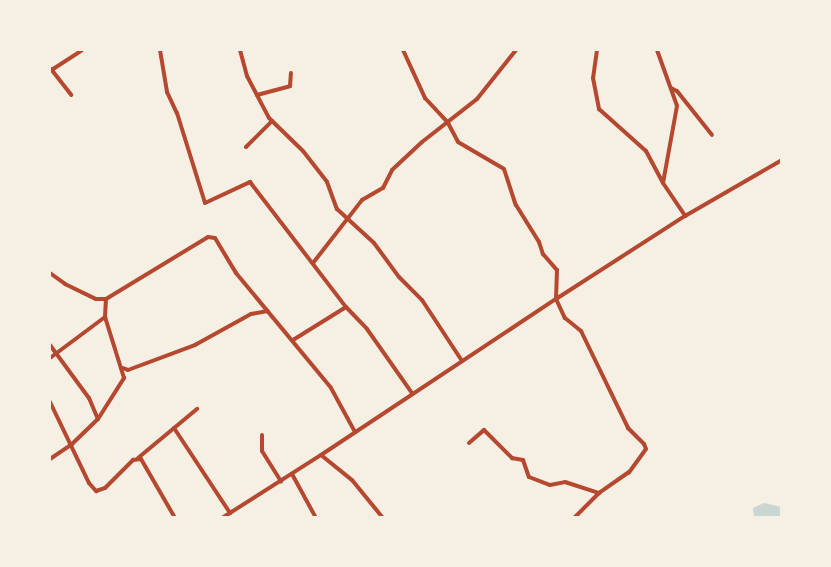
<!DOCTYPE html>
<style>
body{margin:0}
#map{position:relative;width:831px;height:567px;overflow:hidden;background:#f6efe4;font-family:Commissioner,sans-serif}
div>[style]{position:absolute}
[style*='--x']{left:calc(var(--x)*1px);top:calc(var(--y)*1px);width:calc(var(--w)*1px);rotate:calc(var(--a)*1deg)}
.water>*{inset:0;background:#c9d6d2}
.minor>*{height:4px;margin:-2px;padding:0 2px;transform-origin:2px;border-radius:2px;background:#b5482f}
span{translate:-50% -50%;white-space:nowrap;text-align:center;line-height:1.15;-webkit-text-stroke:6px #f6efe4;paint-order:stroke}
.frame{position:absolute;inset:0;border:51px solid #f6efe4;pointer-events:none}
</style>
<div id="map">
<div class="water">
<i style="clip-path:polygon(764px 503px,781px 507px,781px 517px,754px 517px,753px 508px)"></i>
</div>
<div class="minor">
<i style="--x:160;--y:50;--w:43;--a:80.5"></i>
<i style="--x:167;--y:92;--w:23;--a:65"></i>
<i style="--x:177;--y:113;--w:94;--a:72.7"></i>
<i style="--x:205;--y:203;--w:50;--a:-25"></i>
<i style="--x:250;--y:182;--w:158;--a:52.5"></i>
<i style="--x:346;--y:307;--w:30;--a:46"></i>
<i style="--x:367;--y:329;--w:78;--a:54.9"></i>
<i style="--x:240;--y:50;--w:27;--a:75"></i>
<i style="--x:247;--y:76;--w:47;--a:62.4"></i>
<i style="--x:269;--y:118;--w:47;--a:44.1"></i>
<i style="--x:303;--y:151;--w:39;--a:52"></i>
<i style="--x:327;--y:182;--w:29;--a:70"></i>
<i style="--x:337;--y:209;--w:50;--a:42.6"></i>
<i style="--x:374;--y:243;--w:42;--a:53.7"></i>
<i style="--x:399;--y:277;--w:33;--a:45"></i>
<i style="--x:422;--y:300;--w:73;--a:56.7"></i>
<i style="--x:403;--y:50;--w:53;--a:65.4"></i>
<i style="--x:425;--y:98;--w:34;--a:47"></i>
<i style="--x:448;--y:123;--w:21;--a:62"></i>
<i style="--x:458;--y:142;--w:53;--a:30.4"></i>
<i style="--x:504;--y:169;--w:38;--a:72"></i>
<i style="--x:516;--y:205;--w:44;--a:58.1"></i>
<i style="--x:539;--y:242;--w:13;--a:72"></i>
<i style="--x:543;--y:254;--w:21;--a:49"></i>
<i style="--x:557;--y:270;--w:29;--a:92"></i>
<i style="--x:556;--y:299;--w:21;--a:65"></i>
<i style="--x:565;--y:318;--w:21;--a:39"></i>
<i style="--x:581;--y:331;--w:108;--a:64.1"></i>
<i style="--x:628;--y:428;--w:23;--a:45"></i>
<i style="--x:644;--y:444;--w:5;--a:68"></i>
<i style="--x:646;--y:449;--w:29;--a:126"></i>
<i style="--x:629;--y:472;--w:37;--a:145"></i>
<i style="--x:599;--y:493;--w:35;--a:135"></i>
<i style="--x:597;--y:50;--w:28;--a:98"></i>
<i style="--x:593;--y:78;--w:32;--a:79"></i>
<i style="--x:599;--y:109;--w:63;--a:41.8"></i>
<i style="--x:646;--y:151;--w:36;--a:62"></i>
<i style="--x:657;--y:50;--w:59;--a:70.3"></i>
<i style="--x:677;--y:106;--w:78;--a:100.3"></i>
<i style="--x:663;--y:183;--w:40;--a:56"></i>
<i style="--x:51;--y:69;--w:33;--a:52"></i>
<i style="--x:50;--y:71;--w:38;--a:-33"></i>
<i style="--x:671;--y:88;--w:7;--a:27"></i>
<i style="--x:677;--y:91;--w:56;--a:51.5"></i>
<i style="--x:257;--y:95;--w:34;--a:-15"></i>
<i style="--x:290;--y:86;--w:13;--a:-86"></i>
<i style="--x:246;--y:147;--w:37;--a:-45"></i>
<i style="--x:313;--y:263;--w:80;--a:-52.1"></i>
<i style="--x:362;--y:200;--w:24;--a:-30"></i>
<i style="--x:383;--y:188;--w:20;--a:-63"></i>
<i style="--x:392;--y:170;--w:41;--a:-43"></i>
<i style="--x:422;--y:142;--w:70;--a:-38"></i>
<i style="--x:477;--y:99;--w:63;--a:-51.5"></i>
<i style="--x:50;--y:273;--w:19;--a:36"></i>
<i style="--x:65;--y:284;--w:34;--a:26"></i>
<i style="--x:96;--y:299;--w:10;--a:0"></i>
<i style="--x:106;--y:299;--w:119;--a:-31.3"></i>
<i style="--x:208;--y:237;--w:7;--a:8"></i>
<i style="--x:215;--y:238;--w:41;--a:59"></i>
<i style="--x:236;--y:273;--w:149;--a:50.4"></i>
<i style="--x:331;--y:388;--w:50;--a:61.4"></i>
<i style="--x:293;--y:340;--w:62;--a:-31.9"></i>
<i style="--x:50;--y:345;--w:66;--a:53.7"></i>
<i style="--x:89;--y:398;--w:23;--a:67"></i>
<i style="--x:50;--y:358;--w:69;--a:-36.7"></i>
<i style="--x:123;--y:368;--w:5;--a:22"></i>
<i style="--x:128;--y:370;--w:72;--a:-20.5"></i>
<i style="--x:195;--y:345;--w:64;--a:-29"></i>
<i style="--x:251;--y:314;--w:17;--a:-10"></i>
<i style="--x:50;--y:402;--w:90;--a:64.3"></i>
<i style="--x:89;--y:483;--w:11;--a:49"></i>
<i style="--x:96;--y:491;--w:9;--a:-18"></i>
<i style="--x:105;--y:488;--w:40;--a:-45"></i>
<i style="--x:133;--y:460;--w:8;--a:-7"></i>
<i style="--x:141;--y:459;--w:68;--a:60"></i>
<i style="--x:174;--y:428;--w:102;--a:56.6"></i>
<i style="--x:262;--y:435;--w:16;--a:90"></i>
<i style="--x:262;--y:451;--w:36;--a:58"></i>
<i style="--x:469;--y:443;--w:20;--a:-41"></i>
<i style="--x:484;--y:430;--w:40;--a:45"></i>
<i style="--x:512;--y:458;--w:11;--a:10"></i>
<i style="--x:523;--y:460;--w:18;--a:71"></i>
<i style="--x:529;--y:477;--w:22;--a:21"></i>
<i style="--x:550;--y:485;--w:15;--a:-11"></i>
<i style="--x:565;--y:482;--w:36;--a:18"></i>
<i style="--x:321;--y:455;--w:40;--a:39"></i>
<i style="--x:352;--y:480;--w:49;--a:50.8"></i>
<i style="--x:138;--y:458;--w:77;--a:-39.7"></i>
<i style="--x:50;--y:459;--w:27;--a:-34"></i>
<i style="--x:72;--y:444;--w:36;--a:-44"></i>
<i style="--x:98;--y:419;--w:49;--a:-57.6"></i>
<i style="--x:124;--y:378;--w:64;--a:-107.3"></i>
<i style="--x:105;--y:317;--w:18;--a:-87"></i>
<i style="--x:292;--y:474;--w:50;--a:61.4"></i>
<i style="--x:222;--y:518;--w:117;--a:-32.5"></i>
<i style="--x:321;--y:455;--w:282;--a:-33.6"></i>
<i style="--x:556;--y:299;--w:153;--a:-32.8"></i>
<i style="--x:685;--y:216;--w:112;--a:-30"></i>
</div>
<div class="frame"></div>
</div>
